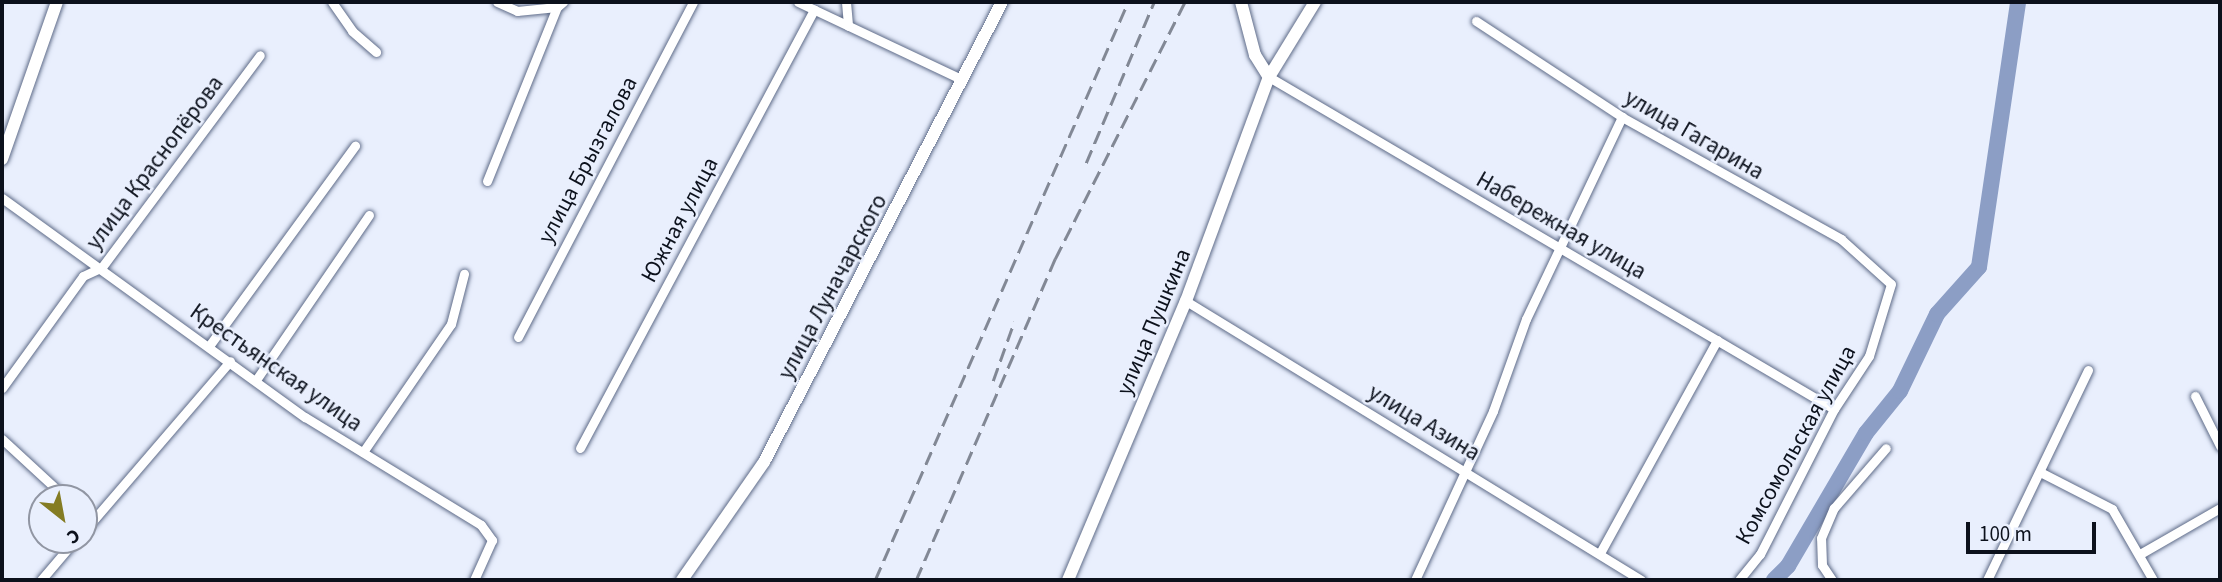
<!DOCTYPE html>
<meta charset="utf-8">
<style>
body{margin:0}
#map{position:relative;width:2222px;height:582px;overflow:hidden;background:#e9effd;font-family:"Source Sans 3",sans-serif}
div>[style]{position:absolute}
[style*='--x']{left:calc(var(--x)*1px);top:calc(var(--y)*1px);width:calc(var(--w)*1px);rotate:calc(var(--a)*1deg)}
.river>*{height:16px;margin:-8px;padding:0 8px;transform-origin:8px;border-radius:8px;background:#8c9ec5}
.roads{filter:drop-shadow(0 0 2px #5e6b88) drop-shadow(0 0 2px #5e6b88)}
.street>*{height:9px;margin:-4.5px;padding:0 4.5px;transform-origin:4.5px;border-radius:4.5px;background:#fff}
.secondary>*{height:12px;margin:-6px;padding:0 6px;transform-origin:6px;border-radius:6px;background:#fff}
.rail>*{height:2.5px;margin-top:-1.25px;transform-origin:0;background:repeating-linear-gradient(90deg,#828895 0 14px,transparent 0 21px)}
span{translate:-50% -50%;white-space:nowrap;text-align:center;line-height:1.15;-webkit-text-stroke:5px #e9effd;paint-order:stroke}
.street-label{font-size:23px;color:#0c111c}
.frame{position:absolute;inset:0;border:4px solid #0c111c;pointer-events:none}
.north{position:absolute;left:28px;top:484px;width:70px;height:70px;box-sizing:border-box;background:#e9effd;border:2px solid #9196a3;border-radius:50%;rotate:149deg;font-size:19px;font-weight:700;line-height:28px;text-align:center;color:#0c111c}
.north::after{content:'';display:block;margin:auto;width:24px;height:32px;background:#847c23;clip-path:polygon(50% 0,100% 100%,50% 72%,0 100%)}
.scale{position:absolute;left:1966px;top:522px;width:130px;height:32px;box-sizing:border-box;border:4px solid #0c111c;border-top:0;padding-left:9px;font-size:21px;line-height:24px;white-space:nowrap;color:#0c111c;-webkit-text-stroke:5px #e9effd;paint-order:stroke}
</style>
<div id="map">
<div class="river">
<i style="--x:1774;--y:580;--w:20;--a:-45"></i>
<i style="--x:1788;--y:566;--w:154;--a:-59.6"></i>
<i style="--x:1866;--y:433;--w:54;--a:-51"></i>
<i style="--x:1900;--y:391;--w:85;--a:-64.3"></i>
<i style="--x:1937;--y:314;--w:63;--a:-48.2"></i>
<i style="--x:1979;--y:267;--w:268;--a:-81.6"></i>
</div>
<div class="roads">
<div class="street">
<i style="--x:332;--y:2;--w:35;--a:55"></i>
<i style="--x:352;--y:31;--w:32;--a:41"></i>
<i style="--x:497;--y:2;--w:22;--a:24"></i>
<i style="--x:517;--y:11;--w:40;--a:-5.7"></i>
<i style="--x:557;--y:7;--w:8;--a:-40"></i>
<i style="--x:798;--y:2;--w:180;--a:25.3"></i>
<i style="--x:846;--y:2;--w:24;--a:85"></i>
<i style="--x:1476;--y:21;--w:175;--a:33.3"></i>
<i style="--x:1622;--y:117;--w:251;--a:29.1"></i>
<i style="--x:1841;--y:239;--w:67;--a:42"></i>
<i style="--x:1891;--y:284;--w:75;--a:107"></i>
<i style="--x:1869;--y:356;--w:64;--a:123.4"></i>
<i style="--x:1834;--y:409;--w:163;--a:117"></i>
<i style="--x:1760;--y:554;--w:33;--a:129"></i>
<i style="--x:1269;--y:77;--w:655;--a:30.44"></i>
<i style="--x:487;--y:181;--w:188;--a:-68.1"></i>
<i style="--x:2;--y:198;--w:374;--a:35.9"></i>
<i style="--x:305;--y:417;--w:206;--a:31.5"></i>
<i style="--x:481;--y:525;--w:19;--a:54"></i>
<i style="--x:492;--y:540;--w:44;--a:114.2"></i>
<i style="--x:1186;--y:301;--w:534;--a:31.52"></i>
<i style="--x:518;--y:337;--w:378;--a:-62.4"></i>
<i style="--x:209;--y:346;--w:248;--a:-53.9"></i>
<i style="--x:256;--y:380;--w:200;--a:-55.6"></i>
<i style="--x:2;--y:388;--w:138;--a:-54.1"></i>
<i style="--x:83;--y:276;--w:21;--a:-25"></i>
<i style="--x:102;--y:267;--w:264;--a:-53.3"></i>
<i style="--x:2195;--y:396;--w:56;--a:63.4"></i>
<i style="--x:2;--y:439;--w:87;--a:42.7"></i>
<i style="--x:580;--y:448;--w:497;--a:-61.9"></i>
<i style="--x:363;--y:452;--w:155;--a:-55.5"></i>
<i style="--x:451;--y:324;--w:52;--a:-75.4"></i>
<i style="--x:2042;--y:473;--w:79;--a:27.2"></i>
<i style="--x:2112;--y:509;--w:82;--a:60"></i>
<i style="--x:84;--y:531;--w:224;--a:-49.3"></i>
<i style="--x:1600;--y:553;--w:243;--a:-61.2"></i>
<i style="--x:2140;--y:554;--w:92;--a:-29.9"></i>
<i style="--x:41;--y:580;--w:52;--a:-49.6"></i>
<i style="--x:1415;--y:580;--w:186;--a:-65.2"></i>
<i style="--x:1493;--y:411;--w:98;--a:-70.3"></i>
<i style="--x:1526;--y:319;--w:224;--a:-64.6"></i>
<i style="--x:1832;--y:580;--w:18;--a:-124"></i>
<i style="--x:1822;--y:565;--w:27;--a:-92"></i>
<i style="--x:1821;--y:538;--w:33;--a:-67"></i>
<i style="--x:1834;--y:508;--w:79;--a:-49.1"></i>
<i style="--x:1987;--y:580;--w:233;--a:-64.3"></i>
</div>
<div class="secondary">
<i style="--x:1241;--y:2;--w:55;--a:75.2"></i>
<i style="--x:1255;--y:55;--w:26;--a:58"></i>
<i style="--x:2;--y:159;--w:166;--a:-70.7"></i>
<i style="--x:682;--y:580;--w:144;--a:-55.2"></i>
<i style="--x:764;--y:462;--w:518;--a:-62.64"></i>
<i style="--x:1068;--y:580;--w:303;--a:-67.1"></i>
<i style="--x:1186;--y:301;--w:239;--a:-69.7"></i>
<i style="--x:1269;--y:77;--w:88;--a:-58.5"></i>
</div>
</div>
<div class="rail">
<i style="--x:1086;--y:163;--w:175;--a:-67.1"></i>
<i style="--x:993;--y:381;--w:63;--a:-70.4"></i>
<i style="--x:875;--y:580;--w:631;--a:-66.36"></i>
<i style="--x:916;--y:580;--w:350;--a:-66.6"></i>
<i style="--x:1055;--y:259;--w:288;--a:-63.2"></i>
</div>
<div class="street-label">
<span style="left:1694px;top:135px;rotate:30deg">улица Гагарина</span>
<span style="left:588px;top:160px;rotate:-62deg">улица Брызгалова</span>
<span style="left:155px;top:163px;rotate:-53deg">улица Краснопёрова</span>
<span style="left:680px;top:220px;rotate:-62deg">Южная улица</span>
<span style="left:1561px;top:226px;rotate:30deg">Набережная улица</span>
<span style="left:833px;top:287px;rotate:-62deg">улица Луначарского</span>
<span style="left:1154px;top:322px;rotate:-67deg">улица Пушкина</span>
<span style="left:276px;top:368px;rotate:35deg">Крестьянская улица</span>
<span style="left:1424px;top:423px;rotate:31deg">улица Азина</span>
<span style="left:1796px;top:445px;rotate:-61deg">Комсомольская улица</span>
</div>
<div class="frame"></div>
<div class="north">С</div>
<div class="scale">100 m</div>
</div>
